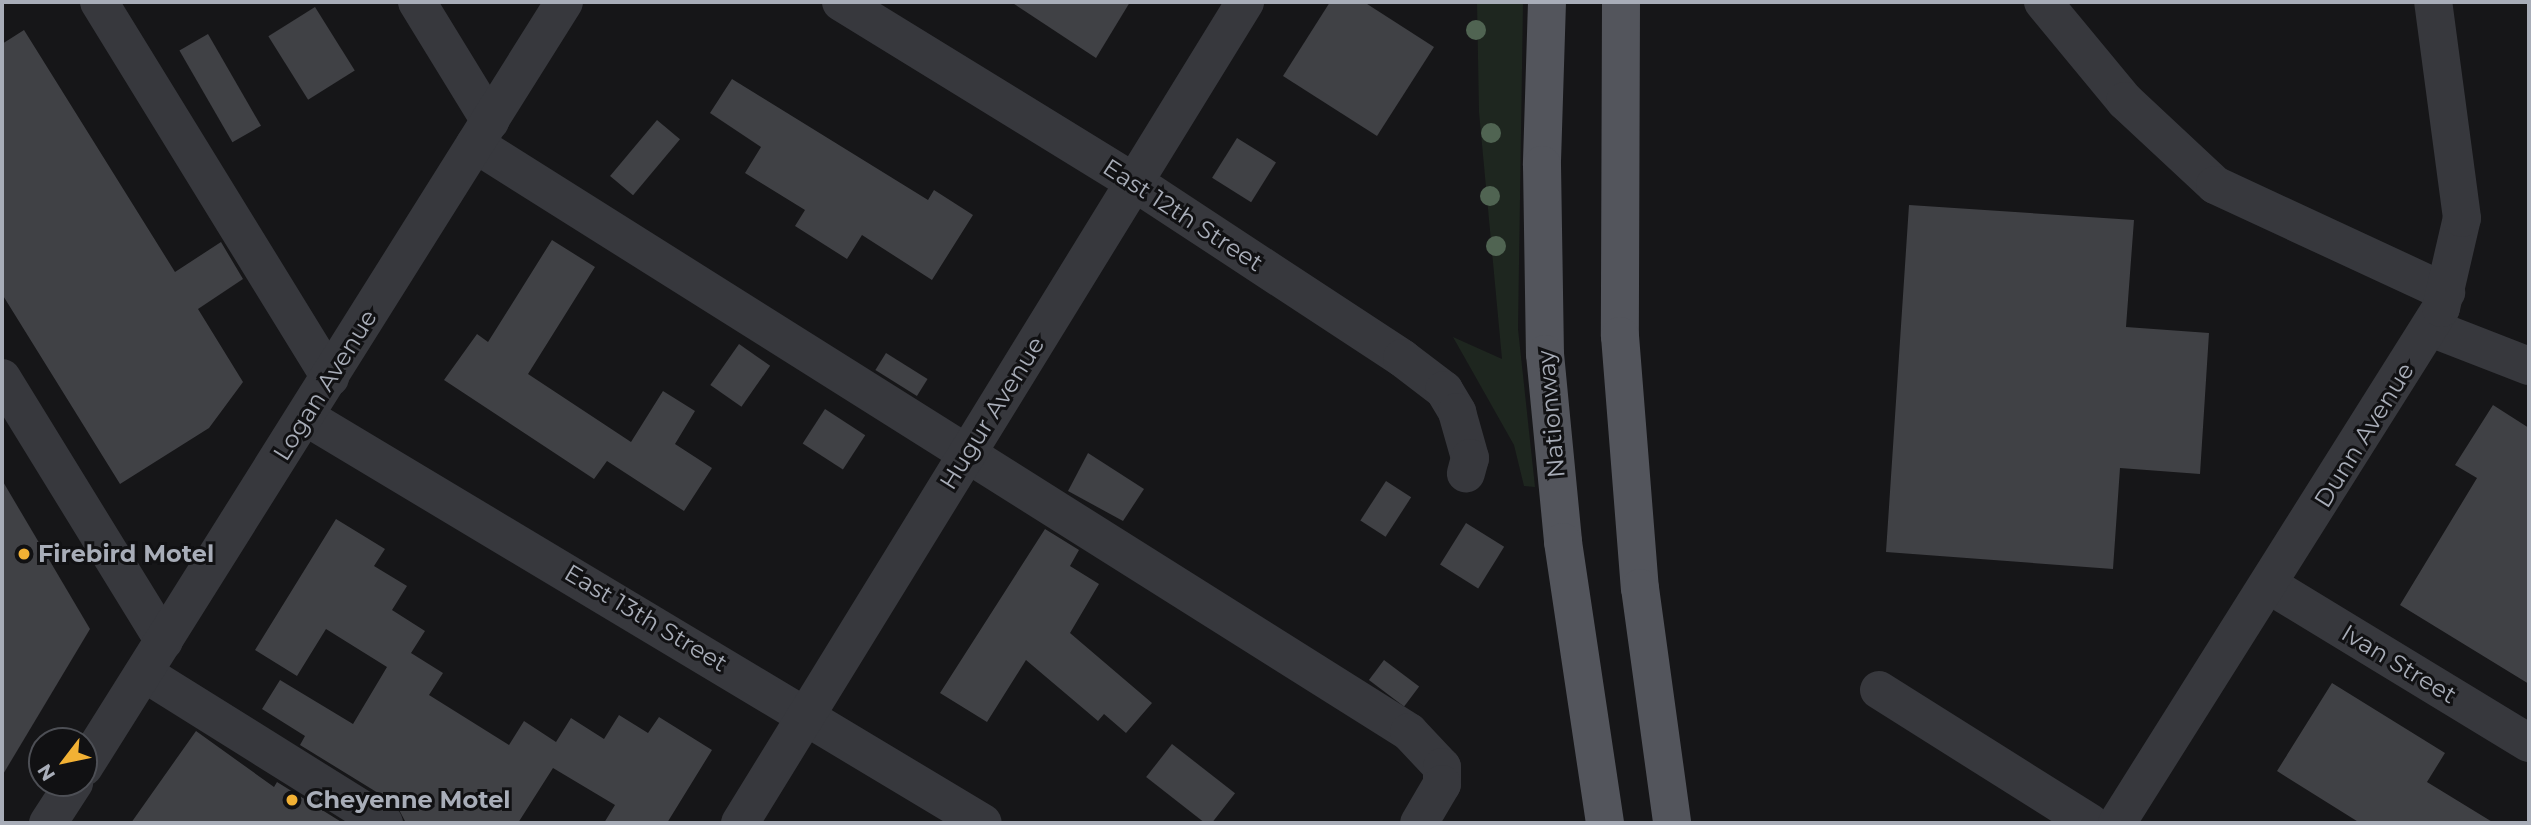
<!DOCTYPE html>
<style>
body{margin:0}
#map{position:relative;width:2531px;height:825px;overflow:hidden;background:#161618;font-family:Montserrat,sans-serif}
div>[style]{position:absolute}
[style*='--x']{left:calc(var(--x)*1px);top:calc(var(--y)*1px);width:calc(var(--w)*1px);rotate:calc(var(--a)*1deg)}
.green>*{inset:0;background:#1e261f}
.building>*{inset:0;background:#404145;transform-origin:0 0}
.minor>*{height:38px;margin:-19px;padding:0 19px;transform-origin:19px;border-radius:19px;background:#37383d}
.major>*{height:38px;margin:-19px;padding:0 19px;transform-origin:19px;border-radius:19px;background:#53555c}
.trees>*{width:20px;height:20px;margin:-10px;border-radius:50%;background:#506452}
.dots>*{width:19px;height:19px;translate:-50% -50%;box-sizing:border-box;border:4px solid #111113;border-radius:50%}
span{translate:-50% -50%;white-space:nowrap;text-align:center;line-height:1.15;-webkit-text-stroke:6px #111113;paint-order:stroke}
.street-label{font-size:24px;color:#a8adb8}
.poi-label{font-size:24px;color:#a8adb8;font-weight:700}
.left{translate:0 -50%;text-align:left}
.frame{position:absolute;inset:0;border:4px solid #a8adb8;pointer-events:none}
.north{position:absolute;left:28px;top:727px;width:70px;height:70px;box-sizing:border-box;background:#111113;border:2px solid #4d4f55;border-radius:50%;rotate:238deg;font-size:19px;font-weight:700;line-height:28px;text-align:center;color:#a8adb8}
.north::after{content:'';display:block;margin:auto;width:24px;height:32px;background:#f2b134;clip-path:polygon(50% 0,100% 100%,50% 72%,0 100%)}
</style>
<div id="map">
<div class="green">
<i style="clip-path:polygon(1477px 2px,1523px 2px,1518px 329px,1535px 487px,1524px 486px,1514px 445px,1453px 337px,1502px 359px,1479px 112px)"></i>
</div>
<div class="building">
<i style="clip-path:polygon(1011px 2px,1130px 2px,1096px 58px)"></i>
<i style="clip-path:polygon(1330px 2px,1364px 2px,1434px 47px,1377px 136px,1283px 76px)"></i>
<i style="left:315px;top:7px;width:75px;height:55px;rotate:58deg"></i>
<i style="clip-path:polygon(24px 30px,175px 272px,221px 242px,243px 279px,198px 309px,243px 382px,209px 428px,120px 484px,2px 294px,2px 44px)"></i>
<i style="left:208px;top:34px;width:106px;height:33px;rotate:60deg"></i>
<i style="clip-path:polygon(732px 79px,928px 200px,934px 190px,973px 215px,932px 280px,862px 235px,847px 259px,795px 226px,805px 210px,745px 173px,761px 147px,710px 113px)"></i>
<i style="left:657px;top:120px;width:30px;height:73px;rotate:40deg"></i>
<i style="left:1237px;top:138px;width:46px;height:47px;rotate:32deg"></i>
<i style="clip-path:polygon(1909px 205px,2134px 220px,2126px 327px,2209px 333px,2200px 474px,2120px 468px,2113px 569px,1886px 552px)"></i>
<i style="clip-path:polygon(552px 240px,595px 267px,528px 374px,631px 442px,663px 391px,695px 411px,675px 444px,712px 468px,684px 511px,607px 461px,594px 479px,444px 380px,477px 334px,488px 342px)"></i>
<i style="left:739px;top:344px;width:38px;height:50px;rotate:35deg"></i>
<i style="left:886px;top:353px;width:49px;height:20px;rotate:32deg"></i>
<i style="clip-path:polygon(2493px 405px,2529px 428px,2529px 684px,2400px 605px,2477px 478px,2455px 465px)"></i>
<i style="left:825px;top:409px;width:48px;height:41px;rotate:33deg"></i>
<i style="clip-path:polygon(1088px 453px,1144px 489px,1123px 521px,1068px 491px)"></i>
<i style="clip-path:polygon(2px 480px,90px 629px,2px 776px)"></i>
<i style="left:1386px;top:481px;width:30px;height:47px;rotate:33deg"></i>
<i style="clip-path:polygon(336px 519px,385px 549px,374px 566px,407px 586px,392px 610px,425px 631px,411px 653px,443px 673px,429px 695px,509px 745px,524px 721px,556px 742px,571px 718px,604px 739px,619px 715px,648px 733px,659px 717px,712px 750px,667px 823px,604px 823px,615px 805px,553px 768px,518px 823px,406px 823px,396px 804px,300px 745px,305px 736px,262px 709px,280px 680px,353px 724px,387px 667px,326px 629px,297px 676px,255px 650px)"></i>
<i style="left:1466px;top:523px;width:45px;height:49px;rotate:32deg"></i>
<i style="clip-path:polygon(1045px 529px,1079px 550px,1070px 566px,1099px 584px,1070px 633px,1152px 703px,1126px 733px,1104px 714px,1098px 721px,1026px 660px,987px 722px,940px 693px)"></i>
<i style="left:1384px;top:660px;width:44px;height:25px;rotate:37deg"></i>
<i style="clip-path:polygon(2332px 683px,2445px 753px,2427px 782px,2494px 823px,2360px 823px,2277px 771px)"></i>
<i style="clip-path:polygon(196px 731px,274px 787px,277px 782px,343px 823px,131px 823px)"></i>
<i style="left:1172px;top:744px;width:80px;height:42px;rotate:38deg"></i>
</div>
<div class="minor">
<i style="--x:99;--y:2;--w:441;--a:58.4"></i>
<i style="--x:417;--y:2;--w:140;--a:58.5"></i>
<i style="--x:841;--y:2;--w:344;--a:31.6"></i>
<i style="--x:1134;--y:182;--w:321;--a:33.3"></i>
<i style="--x:1402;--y:358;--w:53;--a:37.3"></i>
<i style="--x:1444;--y:390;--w:26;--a:59"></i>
<i style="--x:1457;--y:412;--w:48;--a:74.2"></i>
<i style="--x:1470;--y:458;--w:16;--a:105"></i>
<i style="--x:2043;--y:2;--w:129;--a:50.4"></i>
<i style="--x:2125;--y:101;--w:123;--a:43"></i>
<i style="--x:2215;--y:185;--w:255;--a:24.9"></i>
<i style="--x:475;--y:144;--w:1104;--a:32.19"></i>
<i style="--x:1409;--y:732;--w:48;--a:46.7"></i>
<i style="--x:1442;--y:767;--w:17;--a:90"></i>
<i style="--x:1442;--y:784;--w:45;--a:120.5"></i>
<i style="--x:2431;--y:328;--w:105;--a:21.2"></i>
<i style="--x:2;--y:378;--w:309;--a:58.4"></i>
<i style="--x:306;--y:417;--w:789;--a:30.95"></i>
<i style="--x:2269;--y:585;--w:304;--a:31.3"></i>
<i style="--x:144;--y:673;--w:283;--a:32"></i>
<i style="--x:1879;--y:690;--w:249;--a:32.2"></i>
<i style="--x:84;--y:767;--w:903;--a:-57.89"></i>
<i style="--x:48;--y:823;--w:48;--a:-57"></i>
<i style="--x:740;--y:823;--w:964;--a:-58.4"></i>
<i style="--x:2117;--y:823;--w:608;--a:-57.82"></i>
<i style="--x:2441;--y:308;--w:92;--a:-76.9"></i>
<i style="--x:2462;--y:218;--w:218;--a:-97.6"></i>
</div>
<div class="major">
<i style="--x:1547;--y:2;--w:163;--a:91.8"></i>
<i style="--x:1542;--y:165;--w:189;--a:89.1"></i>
<i style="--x:1545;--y:354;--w:189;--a:84.5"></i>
<i style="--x:1563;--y:542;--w:284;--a:81.5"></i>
<i style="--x:1621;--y:2;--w:334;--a:90.2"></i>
<i style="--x:1620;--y:336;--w:253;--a:85.5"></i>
<i style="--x:1640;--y:588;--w:237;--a:82.2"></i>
</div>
<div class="trees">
<i style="left:1476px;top:30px"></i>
<i style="left:1491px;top:133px"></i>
<i style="left:1490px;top:196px"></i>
<i style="left:1496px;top:246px"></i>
</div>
<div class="dots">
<i style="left:24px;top:554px;background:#f2b134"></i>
<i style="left:292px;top:800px;background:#f2b134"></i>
</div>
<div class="street-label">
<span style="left:1183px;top:215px;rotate:33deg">East 12th Street</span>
<span style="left:325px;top:385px;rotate:-58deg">Logan Avenue</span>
<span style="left:992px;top:413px;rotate:-58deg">Hugur Avenue</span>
<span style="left:1551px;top:414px;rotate:-95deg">Nationway</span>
<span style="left:2364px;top:435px;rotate:-58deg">Dunn Avenue</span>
<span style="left:646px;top:618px;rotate:31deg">East 13th Street</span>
<span style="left:2399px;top:664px;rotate:31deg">Ivan Street</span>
</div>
<div class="poi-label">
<span class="left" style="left:38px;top:554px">Firebird Motel</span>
<span class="left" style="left:306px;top:800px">Cheyenne Motel</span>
</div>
<div class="frame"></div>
<div class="north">N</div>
</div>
